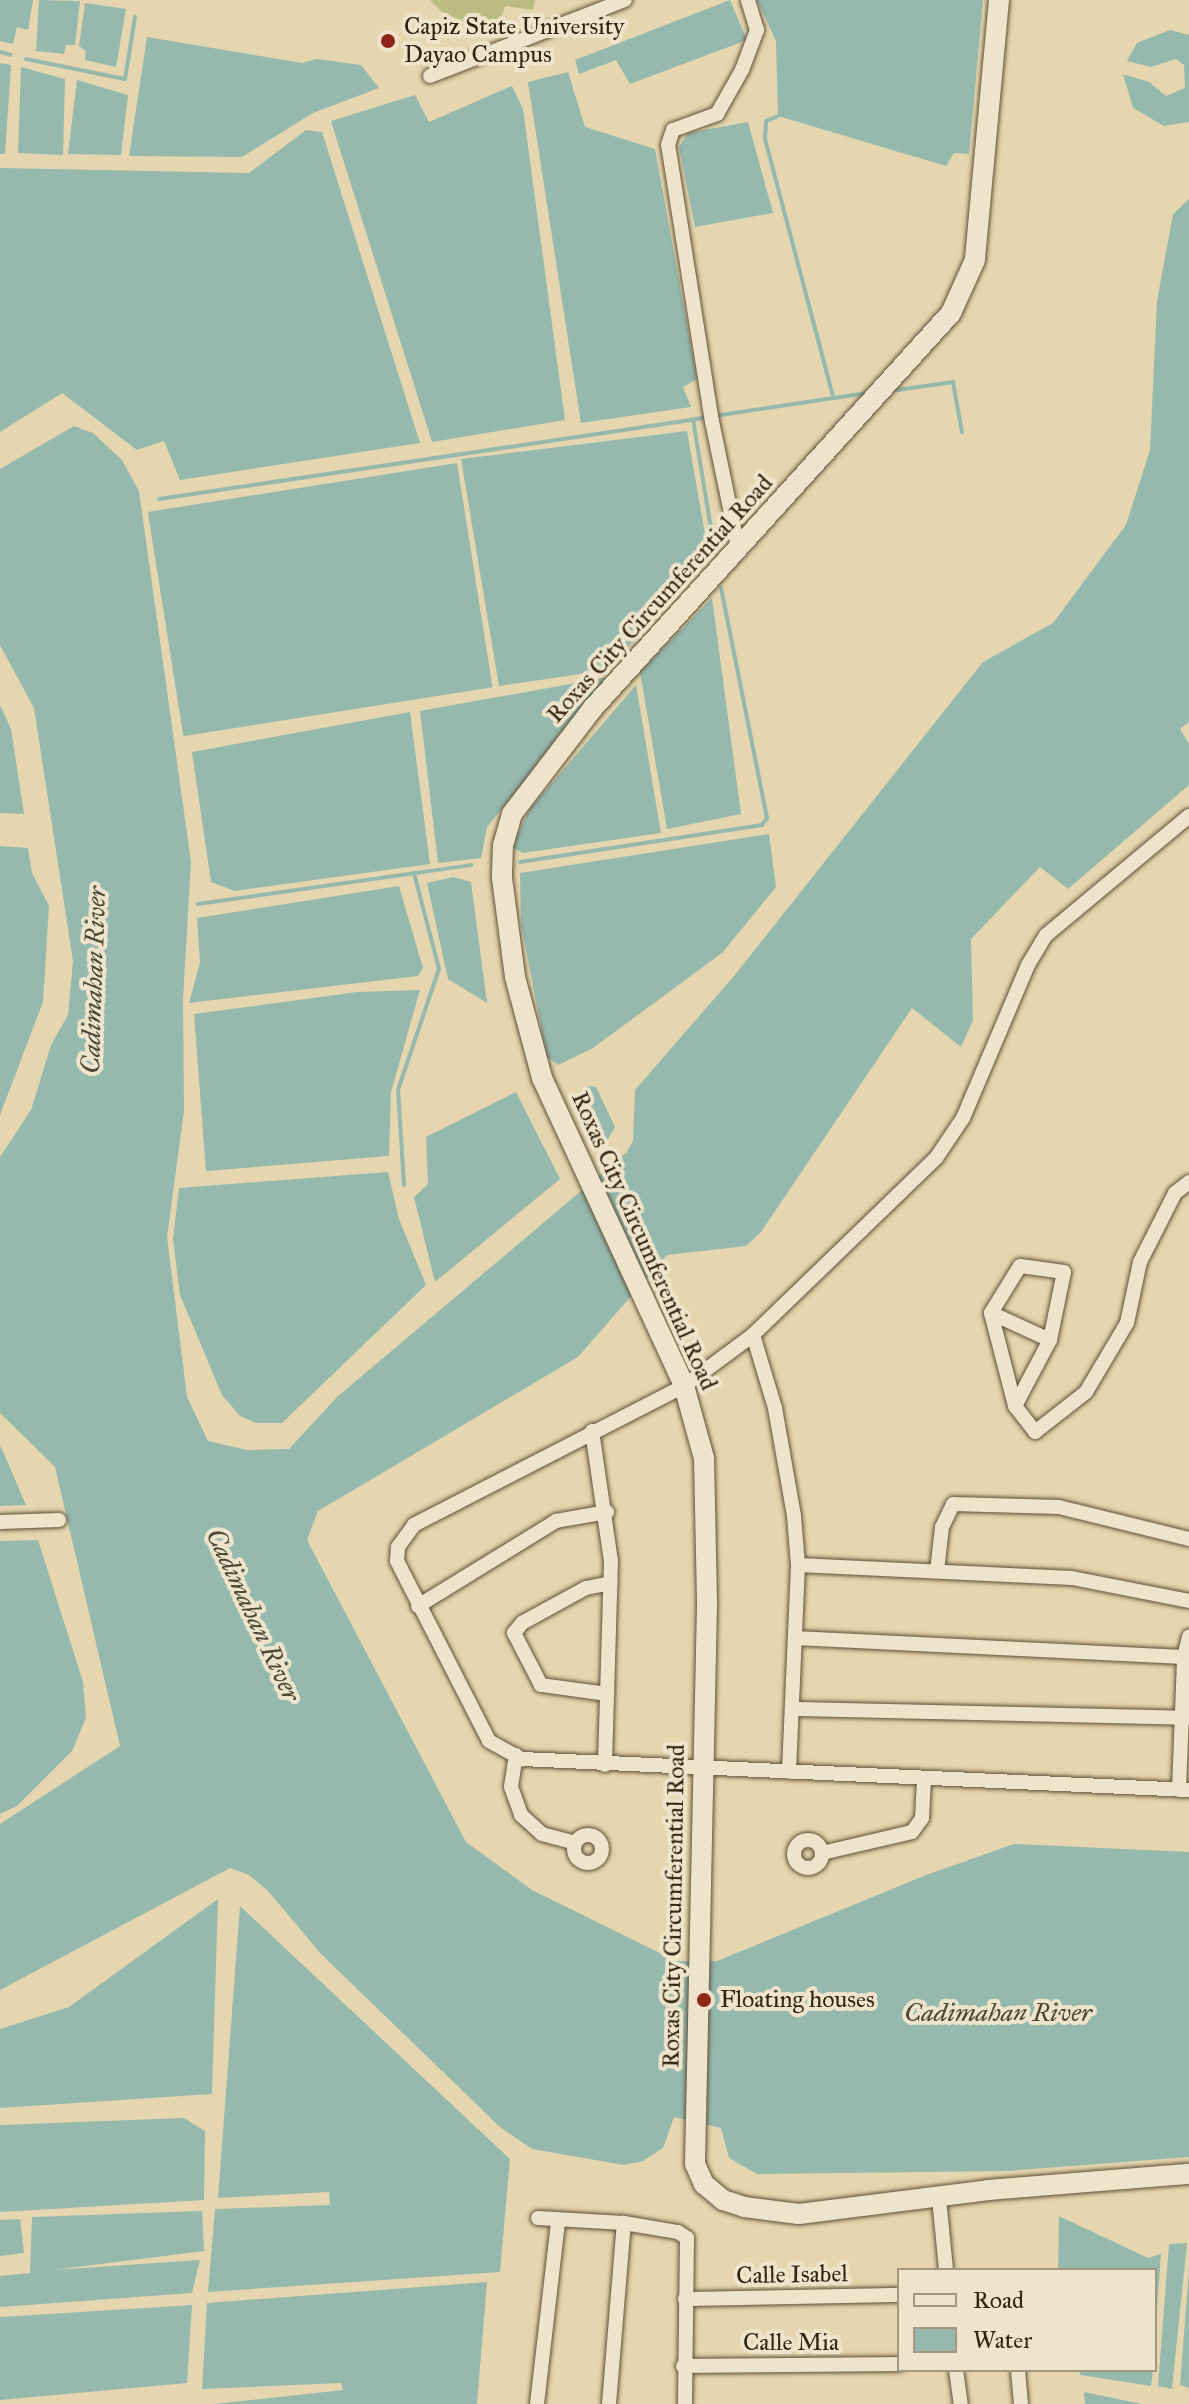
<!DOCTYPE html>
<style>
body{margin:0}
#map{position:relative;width:1189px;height:2404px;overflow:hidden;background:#e5d6af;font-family:"IM FELL Great Primer",serif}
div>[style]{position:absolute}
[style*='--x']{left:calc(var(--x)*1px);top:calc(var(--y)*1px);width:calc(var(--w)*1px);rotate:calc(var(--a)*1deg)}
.green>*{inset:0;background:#bcbc85}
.water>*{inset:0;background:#96b9ae;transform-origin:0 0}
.stream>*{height:4px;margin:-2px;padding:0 2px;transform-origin:2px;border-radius:2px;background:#96b9ae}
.roads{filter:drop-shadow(0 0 2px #605038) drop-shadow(0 0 2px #605038)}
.minor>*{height:14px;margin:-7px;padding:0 7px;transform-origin:7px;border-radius:7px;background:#eee4cb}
.minor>.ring{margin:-7px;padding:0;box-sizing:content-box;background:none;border:14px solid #eee4cb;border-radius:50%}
.secondary>*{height:20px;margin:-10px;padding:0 10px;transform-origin:10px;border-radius:10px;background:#eee4cb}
.dots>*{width:22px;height:22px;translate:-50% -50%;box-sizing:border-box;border:4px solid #eee4cb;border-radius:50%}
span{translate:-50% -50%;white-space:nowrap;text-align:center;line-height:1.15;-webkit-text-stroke:8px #eee4cb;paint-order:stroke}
.poi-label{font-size:24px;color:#342311}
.left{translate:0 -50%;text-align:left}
.street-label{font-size:24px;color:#342311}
.water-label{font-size:26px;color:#4c4838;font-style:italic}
.legend{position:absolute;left:897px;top:2268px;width:260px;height:104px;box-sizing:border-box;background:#eee4cb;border:2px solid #a49781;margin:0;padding:10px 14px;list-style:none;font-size:24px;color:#342311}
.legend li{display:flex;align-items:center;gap:16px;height:40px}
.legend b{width:40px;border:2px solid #a49781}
</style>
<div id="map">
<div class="green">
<i style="clip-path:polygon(430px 0,535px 0,533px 10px,505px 6px,496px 35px,442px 12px)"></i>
</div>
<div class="water">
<i style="clip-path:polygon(0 0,33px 0,28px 30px,17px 27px,13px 44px,0 41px)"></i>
<i style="clip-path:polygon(39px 0,80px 1px,75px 45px,66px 45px,64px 54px,36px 51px)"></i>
<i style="clip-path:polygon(730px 0,747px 40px,630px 84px,616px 60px,579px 74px,575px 60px)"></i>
<i style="clip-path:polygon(757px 0,983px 0,969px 154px,954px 153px,946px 166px,778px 116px,776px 41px)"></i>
<i style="clip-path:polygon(85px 3px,126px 9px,116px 67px,85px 60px,86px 51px,79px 46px)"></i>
<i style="clip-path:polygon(1170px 30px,1189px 35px,1189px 122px,1164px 126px,1133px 108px,1123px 74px,1149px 82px,1166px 96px,1185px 88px,1184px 65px,1176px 59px,1151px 67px,1127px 61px,1137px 43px)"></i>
<i style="clip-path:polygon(147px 37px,302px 63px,317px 59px,361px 65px,379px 88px,313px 113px,242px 157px,129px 156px)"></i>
<i style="clip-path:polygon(0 63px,11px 65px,5px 154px,0 154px)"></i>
<i style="clip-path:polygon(21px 67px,65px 79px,63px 155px,18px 153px)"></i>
<i style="clip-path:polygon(568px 72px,585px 127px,655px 149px,697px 379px,683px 387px,691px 407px,581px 423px,528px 82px)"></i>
<i style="clip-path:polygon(77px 80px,128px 95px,121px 155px,68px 154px)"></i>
<i style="clip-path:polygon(512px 86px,523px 109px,565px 420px,432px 442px,331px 121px,415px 95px,429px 122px)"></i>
<i style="clip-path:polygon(748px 122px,773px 213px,695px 227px,679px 147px,688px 133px)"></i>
<i style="clip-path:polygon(306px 130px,322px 132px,420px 443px,180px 480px,164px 441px,137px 450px,62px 393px,0 432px,0 168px,249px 173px)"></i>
<i style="clip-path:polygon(1189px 199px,1189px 722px,1180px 729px,1189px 744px,1189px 785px,1068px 889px,1040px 867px,971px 939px,973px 1020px,961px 1047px,912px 1008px,761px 1232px,746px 1246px,667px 1255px,578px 1357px,318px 1511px,307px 1540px,466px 1842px,532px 1890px,676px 1961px,717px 1961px,926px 1875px,1014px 1844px,1189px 1852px,1189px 2157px,1007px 2171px,757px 2174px,729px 2158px,721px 2128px,674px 2117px,663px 2148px,643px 2161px,624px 2165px,532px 2149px,500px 2127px,322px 1955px,268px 1891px,249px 1875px,230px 1868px,0 1990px,0 1824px,120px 1746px,55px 1467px,0 1413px,0 1157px,31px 1110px,51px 1045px,68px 1015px,73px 961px,34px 708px,0 645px,0 469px,74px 426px,93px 433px,122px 460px,139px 491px,191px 862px,183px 999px,184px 1111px,167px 1237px,187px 1397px,208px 1441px,247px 1450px,289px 1449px,337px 1397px,626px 1153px,633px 1141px,635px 1090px,734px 976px,983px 662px,1053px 623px,1126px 525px,1150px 450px,1157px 301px,1173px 214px)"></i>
<i style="clip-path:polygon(687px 431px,709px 557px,607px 670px,499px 686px,461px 459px)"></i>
<i style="left:457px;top:463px;width:227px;height:313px;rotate:81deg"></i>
<i style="clip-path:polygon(712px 598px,741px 814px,667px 829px,640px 672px)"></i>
<i style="clip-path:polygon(609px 677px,487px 827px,481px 858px,438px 863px,420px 711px)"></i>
<i style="clip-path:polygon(636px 685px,661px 833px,523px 853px,512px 847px,529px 810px)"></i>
<i style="clip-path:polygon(0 705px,11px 729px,24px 814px,0 813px)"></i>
<i style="clip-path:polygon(410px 712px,430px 864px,235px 891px,211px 882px,192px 752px)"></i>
<i style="clip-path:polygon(769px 834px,776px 887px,722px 953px,593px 1048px,558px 1065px,547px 1057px,521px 924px,520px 873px)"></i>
<i style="clip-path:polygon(0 846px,28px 848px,32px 873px,49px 906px,43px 1002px,0 1115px)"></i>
<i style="clip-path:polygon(453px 877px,471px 882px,487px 1003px,448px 979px,427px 883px)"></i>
<i style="clip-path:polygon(399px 886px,423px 968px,418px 976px,189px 1003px,200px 962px,197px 918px)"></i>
<i style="clip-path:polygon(420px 990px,391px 1092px,389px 1156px,206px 1171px,194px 1014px,357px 992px)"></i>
<i style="clip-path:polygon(586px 1086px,596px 1087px,615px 1127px,607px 1141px,599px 1139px,581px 1101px)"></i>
<i style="clip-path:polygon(516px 1092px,560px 1179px,435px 1282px,414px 1197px,428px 1184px,426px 1137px)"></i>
<i style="clip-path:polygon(388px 1172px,399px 1219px,426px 1285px,282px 1423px,256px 1423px,240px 1416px,222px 1395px,180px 1295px,173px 1239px,179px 1188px)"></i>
<i style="clip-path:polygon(0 1447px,1px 1447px,26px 1505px,0 1506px)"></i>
<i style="clip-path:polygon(38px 1540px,83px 1682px,86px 1718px,72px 1751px,17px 1806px,0 1814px,0 1541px)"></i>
<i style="clip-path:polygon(218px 1899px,212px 2094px,0 2108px,0 2029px,69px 2007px)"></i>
<i style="clip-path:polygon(240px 1906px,510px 2159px,500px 2272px,208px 2292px,215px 2209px,330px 2205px,329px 2192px,218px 2198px)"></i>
<i style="clip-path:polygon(184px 2118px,205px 2131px,204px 2200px,0 2212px,0 2125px)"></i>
<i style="clip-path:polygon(202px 2211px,204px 2251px,53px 2270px,200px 2260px,192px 2293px,0 2307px,0 2276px,30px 2273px,32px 2217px)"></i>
<i style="clip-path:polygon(1059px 2216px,1148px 2258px,1161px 2254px,1155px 2337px,1155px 2270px,1058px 2270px)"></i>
<i style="clip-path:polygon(20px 2219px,24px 2253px,0 2256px,0 2220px)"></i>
<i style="clip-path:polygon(1187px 2243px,1172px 2389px,1158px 2386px,1169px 2244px)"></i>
<i style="clip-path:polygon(1189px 2270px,1189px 2388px,1180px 2385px)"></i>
<i style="clip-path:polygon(487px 2282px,477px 2404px,214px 2404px,343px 2390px,341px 2383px,202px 2389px,207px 2303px)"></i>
<i style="clip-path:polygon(192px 2305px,187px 2383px,0 2400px,0 2317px)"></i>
<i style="clip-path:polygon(1079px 2370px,1153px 2370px,1151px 2386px,1080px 2375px)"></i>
<i style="clip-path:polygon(1084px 2392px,1142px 2404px,1085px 2404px)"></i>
</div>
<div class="stream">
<i style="--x:0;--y:52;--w:11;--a:15"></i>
<i style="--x:26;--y:59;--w:101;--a:11.4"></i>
<i style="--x:125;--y:79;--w:63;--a:-80.8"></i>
<i style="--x:778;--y:116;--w:13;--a:157"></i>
<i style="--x:766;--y:121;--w:18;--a:93"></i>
<i style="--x:765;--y:139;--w:267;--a:75.2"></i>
<i style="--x:897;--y:390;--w:57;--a:-8.1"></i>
<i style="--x:953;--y:382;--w:51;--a:79.8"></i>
<i style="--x:714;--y:416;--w:155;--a:-8.5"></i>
<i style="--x:693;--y:419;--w:136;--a:80.7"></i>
<i style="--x:159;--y:499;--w:551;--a:-8.45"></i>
<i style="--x:520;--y:862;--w:245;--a:-8.7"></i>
<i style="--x:762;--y:825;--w:9;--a:-54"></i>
<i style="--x:767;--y:818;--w:235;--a:-101.3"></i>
<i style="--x:198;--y:904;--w:276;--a:-8.1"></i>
<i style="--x:404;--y:1185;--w:95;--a:-93.6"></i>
<i style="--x:398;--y:1090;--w:128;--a:-71.3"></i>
<i style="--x:439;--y:969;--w:99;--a:-104.6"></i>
</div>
<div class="roads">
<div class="minor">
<i style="--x:430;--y:76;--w:209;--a:-21.3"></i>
<i style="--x:738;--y:547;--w:128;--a:-101.7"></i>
<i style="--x:712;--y:422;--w:280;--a:-99"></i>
<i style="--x:668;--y:145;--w:16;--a:-72"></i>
<i style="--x:673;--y:130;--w:47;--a:-20"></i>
<i style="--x:717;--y:114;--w:51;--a:-60.4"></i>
<i style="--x:742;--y:70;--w:43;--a:-69.4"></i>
<i style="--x:757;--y:30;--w:31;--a:-107"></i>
<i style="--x:1189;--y:816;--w:186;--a:140.2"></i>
<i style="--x:1046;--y:935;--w:35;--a:121"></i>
<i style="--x:1028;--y:965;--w:166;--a:113"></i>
<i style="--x:963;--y:1118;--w:48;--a:124"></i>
<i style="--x:936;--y:1158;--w:255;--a:136"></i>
<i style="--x:753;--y:1335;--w:86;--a:143.5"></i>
<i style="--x:684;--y:1386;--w:304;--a:152.8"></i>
<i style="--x:414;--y:1525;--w:27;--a:126"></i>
<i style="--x:398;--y:1547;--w:14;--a:94"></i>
<i style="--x:397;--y:1561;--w:202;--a:62.9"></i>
<i style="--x:489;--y:1741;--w:38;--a:29"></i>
<i style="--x:522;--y:1759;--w:668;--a:2.66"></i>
<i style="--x:991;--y:1313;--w:65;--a:24.6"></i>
<i style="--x:1050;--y:1340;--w:69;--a:-78.4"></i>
<i style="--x:1064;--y:1272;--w:44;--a:-172.2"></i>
<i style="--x:1020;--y:1266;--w:55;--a:121.7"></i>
<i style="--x:991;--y:1313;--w:96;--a:75.5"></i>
<i style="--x:1015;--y:1406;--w:33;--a:52"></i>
<i style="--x:1035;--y:1432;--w:65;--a:-38.1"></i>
<i style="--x:1086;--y:1392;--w:80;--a:-59.3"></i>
<i style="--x:1127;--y:1323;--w:62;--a:-78"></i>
<i style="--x:1140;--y:1262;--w:77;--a:-63.1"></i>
<i style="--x:1175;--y:1193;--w:18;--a:-38"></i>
<i style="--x:753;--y:1335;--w:76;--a:73.2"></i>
<i style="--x:775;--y:1408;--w:110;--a:80"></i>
<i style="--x:794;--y:1516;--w:49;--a:85.3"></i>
<i style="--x:798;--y:1565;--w:207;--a:92.5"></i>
<i style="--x:1015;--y:1406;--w:75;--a:-62.1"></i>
<i style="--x:592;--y:1431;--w:131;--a:81.7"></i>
<i style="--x:611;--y:1561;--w:204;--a:91.7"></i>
<i style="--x:0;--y:1522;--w:59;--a:-1.9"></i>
<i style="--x:798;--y:1565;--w:274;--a:2.7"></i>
<i style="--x:1072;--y:1578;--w:119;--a:11.1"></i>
<i style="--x:937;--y:1571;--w:44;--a:-83.5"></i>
<i style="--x:942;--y:1527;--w:25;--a:-64"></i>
<i style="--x:953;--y:1504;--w:106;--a:1.6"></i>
<i style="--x:1059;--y:1507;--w:134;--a:13.8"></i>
<i style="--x:418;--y:1606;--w:162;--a:-31.6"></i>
<i style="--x:556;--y:1521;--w:52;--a:-10"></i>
<i style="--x:795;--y:1638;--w:389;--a:2.8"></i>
<i style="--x:607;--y:1694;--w:67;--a:-172.2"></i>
<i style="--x:541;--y:1685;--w:59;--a:-117.4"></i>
<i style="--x:514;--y:1633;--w:13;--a:-51"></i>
<i style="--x:522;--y:1623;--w:73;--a:-28.7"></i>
<i style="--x:586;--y:1588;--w:25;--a:-11"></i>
<i style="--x:795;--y:1709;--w:394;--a:1.3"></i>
<i style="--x:516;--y:1755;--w:32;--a:99"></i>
<i style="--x:511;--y:1787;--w:30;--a:70"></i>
<i style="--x:521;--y:1815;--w:28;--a:42"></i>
<i style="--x:542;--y:1834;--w:34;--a:15"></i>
<i style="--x:1179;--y:1790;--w:133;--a:-87.8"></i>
<i style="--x:1184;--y:1657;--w:21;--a:-76"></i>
<i class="ring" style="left:574px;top:1835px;width:14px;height:14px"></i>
<i class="ring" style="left:794px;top:1840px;width:14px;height:14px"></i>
<i style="--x:822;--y:1853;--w:92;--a:-13.1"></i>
<i style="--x:912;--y:1832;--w:17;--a:-54"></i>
<i style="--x:922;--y:1818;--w:38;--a:-87"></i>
<i style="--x:939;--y:2198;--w:72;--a:84.4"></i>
<i style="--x:538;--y:2218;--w:86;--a:3.3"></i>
<i style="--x:624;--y:2223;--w:55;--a:9.5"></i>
<i style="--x:678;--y:2232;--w:11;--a:34"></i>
<i style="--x:687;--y:2238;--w:166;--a:90.7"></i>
<i style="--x:685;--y:2299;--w:214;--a:-1.1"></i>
<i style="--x:683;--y:2366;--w:216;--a:-0.5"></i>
<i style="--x:956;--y:2370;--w:34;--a:82"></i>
<i style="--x:1018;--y:2370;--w:34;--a:85"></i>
<i style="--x:537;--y:2404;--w:183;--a:-83.4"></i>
<i style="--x:609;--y:2404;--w:182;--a:-85.3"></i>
</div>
<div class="secondary">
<i style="--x:999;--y:0;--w:261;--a:95.3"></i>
<i style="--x:975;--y:260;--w:58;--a:114.4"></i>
<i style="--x:951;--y:313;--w:533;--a:132.19"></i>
<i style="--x:593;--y:708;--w:133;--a:127.4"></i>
<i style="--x:512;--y:814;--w:32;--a:106"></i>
<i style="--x:503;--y:845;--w:33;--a:92"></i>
<i style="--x:502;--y:878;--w:100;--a:82.5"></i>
<i style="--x:515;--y:977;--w:105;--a:75"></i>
<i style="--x:542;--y:1078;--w:339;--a:65.2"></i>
<i style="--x:684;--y:1386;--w:75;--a:74.5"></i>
<i style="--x:704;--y:1458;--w:147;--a:88.8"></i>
<i style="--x:707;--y:1605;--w:559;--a:91.23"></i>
<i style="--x:695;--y:2164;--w:22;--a:66"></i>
<i style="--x:704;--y:2184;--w:25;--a:40"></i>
<i style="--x:723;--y:2200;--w:22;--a:18"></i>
<i style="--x:744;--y:2207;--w:55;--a:7.3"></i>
<i style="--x:799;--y:2214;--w:191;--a:-7.2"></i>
<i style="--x:988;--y:2190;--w:202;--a:-4.6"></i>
</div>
</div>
<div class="dots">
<i style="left:388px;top:41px;background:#8f2418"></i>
<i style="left:704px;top:2000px;background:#8f2418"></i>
</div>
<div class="poi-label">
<span class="left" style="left:404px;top:41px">Capiz State University<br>Dayao Campus</span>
<span class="left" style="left:720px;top:2000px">Floating houses</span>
</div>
<div class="street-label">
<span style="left:660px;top:599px;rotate:-48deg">Roxas City Circumferential Road</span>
<span style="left:644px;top:1241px;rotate:66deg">Roxas City Circumferential Road</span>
<span style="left:674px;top:1906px;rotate:-89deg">Roxas City Circumferential Road</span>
<span style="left:792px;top:2275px;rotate:-1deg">Calle Isabel</span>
<span style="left:791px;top:2343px">Calle Mia</span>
</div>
<div class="water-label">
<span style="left:94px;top:980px;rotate:-88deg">Cadimahan River</span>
<span style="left:253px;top:1615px;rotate:65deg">Cadimahan River</span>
<span style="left:998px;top:2013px">Cadimahan River</span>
</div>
<ul class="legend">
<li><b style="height:10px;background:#eee4cb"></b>Road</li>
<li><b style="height:22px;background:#96b9ae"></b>Water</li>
</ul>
</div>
